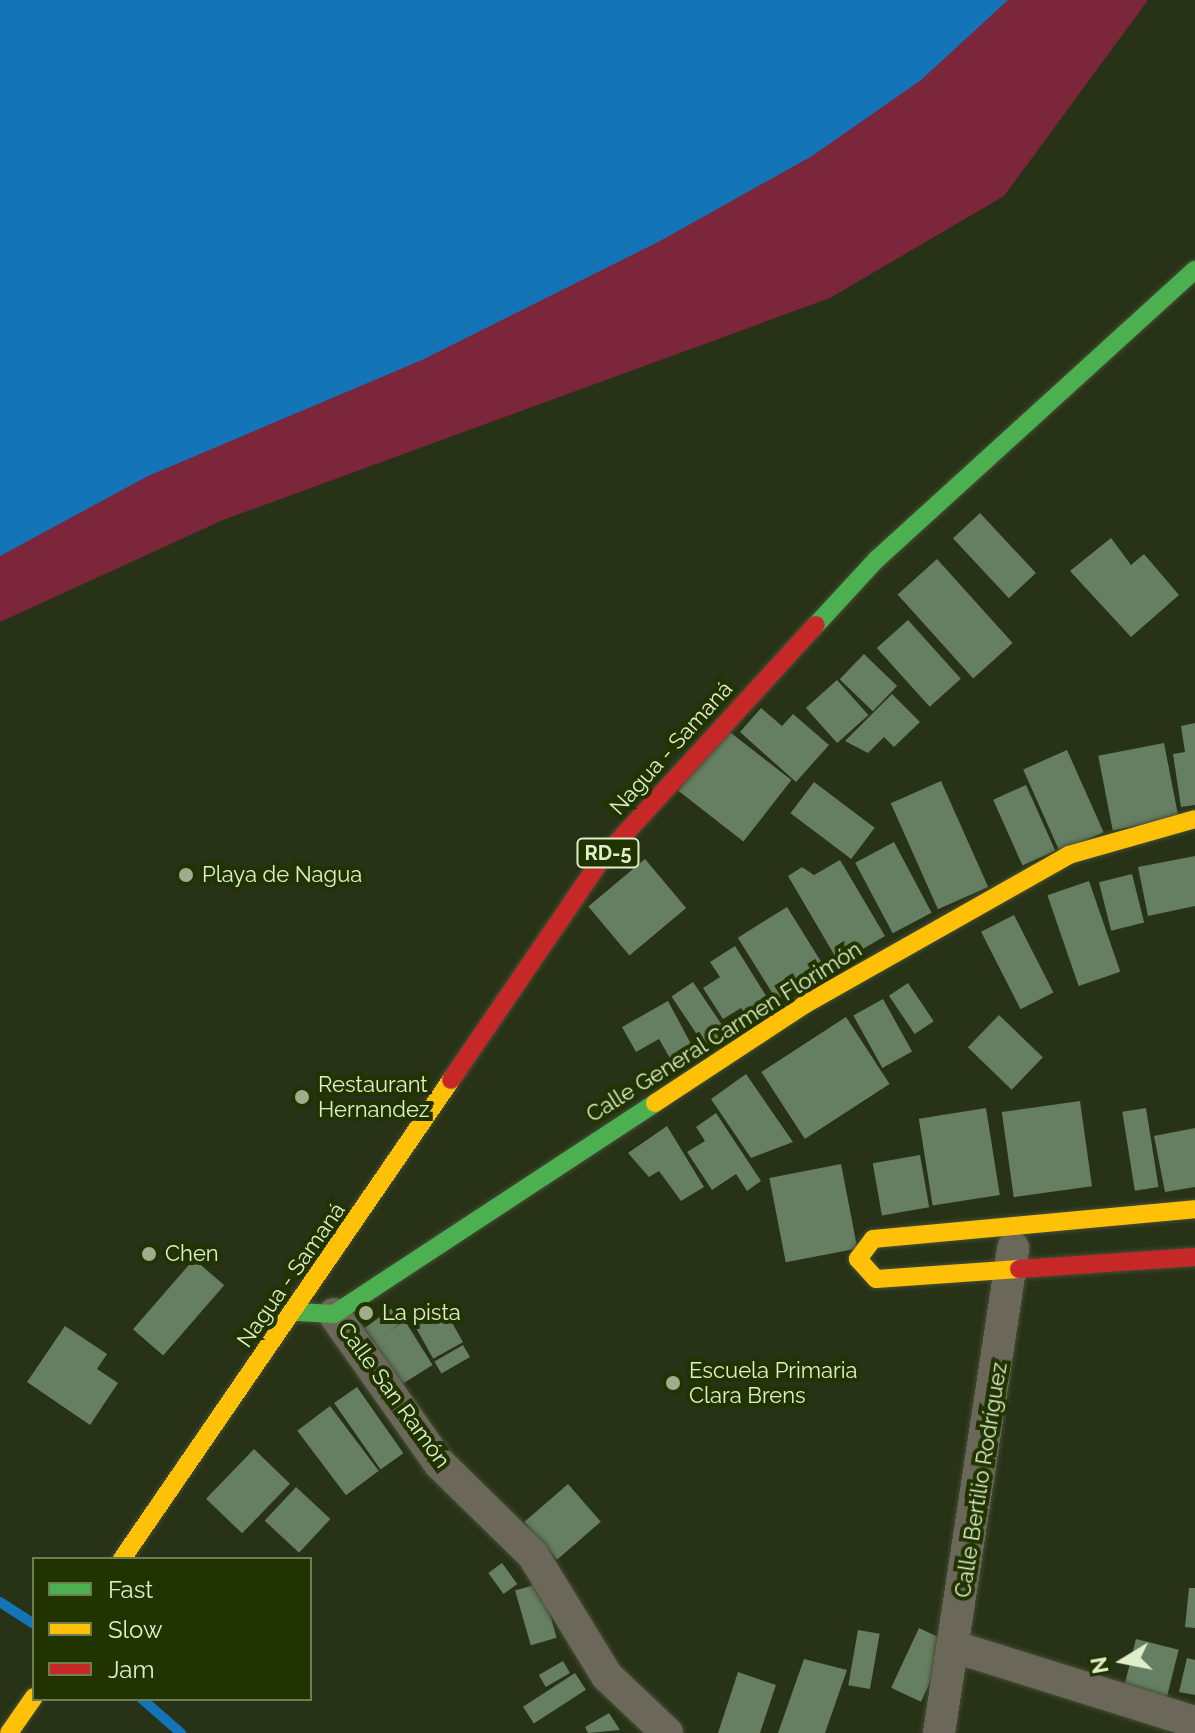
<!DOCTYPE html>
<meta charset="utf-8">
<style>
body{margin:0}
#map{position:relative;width:1195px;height:1733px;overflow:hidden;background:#283216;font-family:Raleway,sans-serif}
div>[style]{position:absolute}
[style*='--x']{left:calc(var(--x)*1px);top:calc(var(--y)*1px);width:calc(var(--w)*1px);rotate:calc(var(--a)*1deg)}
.green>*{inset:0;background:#7c263b}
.water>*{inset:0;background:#1474b8}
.stream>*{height:10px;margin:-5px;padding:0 5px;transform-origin:5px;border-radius:5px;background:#1474b8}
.building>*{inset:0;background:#667e61;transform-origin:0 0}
.roads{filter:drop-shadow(0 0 2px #444e36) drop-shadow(0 0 2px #444e36)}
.street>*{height:32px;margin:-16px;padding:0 16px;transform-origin:16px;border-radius:16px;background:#6b685a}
.fast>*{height:18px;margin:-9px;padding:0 9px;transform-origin:9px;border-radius:9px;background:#4caf50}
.slow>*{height:18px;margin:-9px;padding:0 9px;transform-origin:9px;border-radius:9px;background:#ffc107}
.jam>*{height:18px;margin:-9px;padding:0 9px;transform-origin:9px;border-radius:9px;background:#c62828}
.dots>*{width:22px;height:22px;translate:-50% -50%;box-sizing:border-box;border:4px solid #213400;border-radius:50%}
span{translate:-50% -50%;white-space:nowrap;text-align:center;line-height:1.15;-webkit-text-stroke:8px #213400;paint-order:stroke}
.shield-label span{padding:2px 6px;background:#213400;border:2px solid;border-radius:6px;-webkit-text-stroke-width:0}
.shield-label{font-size:20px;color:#deefcc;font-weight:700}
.street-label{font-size:22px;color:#deefcc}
.poi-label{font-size:22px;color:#deefcc}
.left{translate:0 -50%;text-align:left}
.legend{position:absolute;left:32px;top:1557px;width:280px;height:144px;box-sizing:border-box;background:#213400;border:2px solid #6d7f52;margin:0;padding:10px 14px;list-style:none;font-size:24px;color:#deefcc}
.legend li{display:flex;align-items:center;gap:16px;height:40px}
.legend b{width:40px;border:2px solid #6d7f52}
.north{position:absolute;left:1083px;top:1621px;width:80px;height:80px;-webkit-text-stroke:6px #213400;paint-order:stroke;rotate:260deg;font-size:22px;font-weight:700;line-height:32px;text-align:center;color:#deefcc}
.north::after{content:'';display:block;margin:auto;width:28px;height:36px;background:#deefcc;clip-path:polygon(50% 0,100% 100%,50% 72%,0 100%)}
</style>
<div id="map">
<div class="green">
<i style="clip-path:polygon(0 0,1148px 0,1004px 196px,830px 298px,223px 520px,0 622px)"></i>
</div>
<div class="water">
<i style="clip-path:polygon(0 0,1008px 0,921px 80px,812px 156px,660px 241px,422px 360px,148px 476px,0 556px)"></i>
</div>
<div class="stream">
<i style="--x:0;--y:1602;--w:40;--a:32.9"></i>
<i style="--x:142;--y:1699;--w:52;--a:41.1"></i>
</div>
<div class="building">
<i style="left:980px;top:513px;width:82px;height:37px;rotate:47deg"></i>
<i style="clip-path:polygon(1111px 538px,1131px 565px,1144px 554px,1179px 595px,1131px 637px,1070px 571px)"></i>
<i style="left:937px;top:559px;width:113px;height:53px;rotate:48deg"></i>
<i style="left:908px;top:620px;width:79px;height:42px;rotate:48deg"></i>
<i style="left:864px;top:654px;width:46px;height:35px;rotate:44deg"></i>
<i style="left:837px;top:680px;width:47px;height:42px;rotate:48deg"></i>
<i style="clip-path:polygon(892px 694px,920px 722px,894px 747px,884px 737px,868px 753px,845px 741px)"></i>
<i style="clip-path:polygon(761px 708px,782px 726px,793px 714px,829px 745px,796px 782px,740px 732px)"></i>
<i style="clip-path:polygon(1195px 723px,1195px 805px,1181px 807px,1173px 754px,1185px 752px,1181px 726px)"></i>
<i style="left:726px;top:729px;width:83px;height:78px;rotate:38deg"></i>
<i style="left:1164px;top:743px;width:76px;height:67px;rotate:79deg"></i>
<i style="left:1067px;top:750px;width:90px;height:48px;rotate:66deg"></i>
<i style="left:941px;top:781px;width:116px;height:55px;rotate:66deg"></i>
<i style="left:814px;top:782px;width:76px;height:39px;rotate:37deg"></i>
<i style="left:1026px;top:785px;width:72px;height:36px;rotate:66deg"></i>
<i style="left:894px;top:842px;width:80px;height:44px;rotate:62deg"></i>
<i style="clip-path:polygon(1195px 856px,1195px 906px,1148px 916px,1138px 867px)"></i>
<i style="left:645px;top:859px;width:64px;height:74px;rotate:50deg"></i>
<i style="clip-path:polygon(840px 860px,885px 936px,839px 963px,788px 876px,802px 867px,814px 875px)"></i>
<i style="left:1132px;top:874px;width:50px;height:34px;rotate:76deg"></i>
<i style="left:1089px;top:881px;width:96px;height:44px;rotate:71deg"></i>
<i style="left:787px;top:907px;width:73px;height:58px;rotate:58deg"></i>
<i style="left:1014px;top:915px;width:87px;height:37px;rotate:63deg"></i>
<i style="clip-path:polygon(735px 946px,778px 1015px,754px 1030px,741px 1008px,723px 1019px,703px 988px,720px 977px,710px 962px)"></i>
<i style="left:693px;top:982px;width:65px;height:26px;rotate:56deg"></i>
<i style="left:908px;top:983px;width:46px;height:23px;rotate:56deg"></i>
<i style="left:883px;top:999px;width:60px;height:34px;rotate:61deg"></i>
<i style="clip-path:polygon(668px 1001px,698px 1057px,676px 1069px,659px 1039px,636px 1052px,622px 1027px)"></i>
<i style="left:999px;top:1015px;width:61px;height:45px;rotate:44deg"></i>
<i style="left:846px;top:1017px;width:80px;height:101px;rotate:57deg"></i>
<i style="clip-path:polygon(746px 1074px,793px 1142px,751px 1158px,711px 1099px)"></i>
<i style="left:1080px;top:1101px;width:86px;height:79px;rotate:82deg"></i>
<i style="left:986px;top:1108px;width:88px;height:68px;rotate:81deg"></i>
<i style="left:1146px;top:1108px;width:80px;height:24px;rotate:81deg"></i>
<i style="clip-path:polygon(716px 1113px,761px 1181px,747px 1191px,736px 1174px,712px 1190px,687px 1152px,705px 1141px,696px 1127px)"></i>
<i style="clip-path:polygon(667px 1126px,704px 1187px,681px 1201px,659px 1171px,649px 1177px,628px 1153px)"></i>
<i style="clip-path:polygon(1195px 1128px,1195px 1187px,1165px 1192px,1154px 1136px)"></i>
<i style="left:920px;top:1155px;width:53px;height:48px;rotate:80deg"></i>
<i style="left:841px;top:1164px;width:86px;height:73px;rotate:79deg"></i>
<i style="left:194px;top:1259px;width:40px;height:93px;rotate:41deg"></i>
<i style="left:395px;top:1306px;width:17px;height:38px;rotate:54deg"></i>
<i style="left:445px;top:1310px;width:37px;height:34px;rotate:61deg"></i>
<i style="left:405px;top:1321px;width:52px;height:39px;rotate:58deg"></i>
<i style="clip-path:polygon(65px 1326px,107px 1354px,97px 1369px,118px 1383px,90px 1425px,27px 1382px)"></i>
<i style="left:463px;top:1345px;width:14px;height:33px;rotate:60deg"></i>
<i style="left:357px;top:1387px;width:81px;height:28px;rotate:55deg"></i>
<i style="left:330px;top:1406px;width:81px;height:41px;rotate:53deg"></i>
<i style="left:254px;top:1449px;width:50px;height:69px;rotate:44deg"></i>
<i style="left:568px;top:1484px;width:50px;height:58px;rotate:49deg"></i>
<i style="left:296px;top:1487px;width:47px;height:46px;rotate:43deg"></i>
<i style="left:502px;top:1563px;width:26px;height:17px;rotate:54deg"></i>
<i style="left:541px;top:1583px;width:57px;height:27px;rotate:74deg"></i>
<i style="clip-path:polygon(1189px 1588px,1195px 1588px,1195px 1628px,1185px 1627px)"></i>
<i style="left:919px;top:1628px;width:33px;height:66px;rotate:25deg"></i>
<i style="left:858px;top:1630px;width:22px;height:56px;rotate:10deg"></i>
<i style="left:1136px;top:1639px;width:44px;height:49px;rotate:14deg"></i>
<i style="clip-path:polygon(1187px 1658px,1195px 1660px,1195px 1695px,1179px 1692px)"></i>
<i style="clip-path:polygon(804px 1659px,847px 1670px,825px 1733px,778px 1733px)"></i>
<i style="left:563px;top:1661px;width:14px;height:28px;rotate:60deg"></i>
<i style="clip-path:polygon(738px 1672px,776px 1685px,760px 1733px,718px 1733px)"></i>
<i style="left:575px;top:1673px;width:20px;height:62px;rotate:57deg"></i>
<i style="clip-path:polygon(609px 1713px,620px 1730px,588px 1733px,585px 1727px)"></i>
</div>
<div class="roads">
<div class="street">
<i style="--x:334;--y:1314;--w:184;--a:54.8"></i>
<i style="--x:440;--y:1464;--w:130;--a:44.4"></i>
<i style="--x:533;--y:1555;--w:142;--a:58.6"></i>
<i style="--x:607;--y:1676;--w:83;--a:43.5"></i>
<i style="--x:955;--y:1647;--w:251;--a:17.4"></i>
<i style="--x:939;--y:1733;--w:491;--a:-81.3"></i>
</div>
<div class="fast">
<i style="--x:816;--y:625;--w:90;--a:-47.3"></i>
<i style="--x:877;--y:559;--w:430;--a:-42.3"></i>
<i style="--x:296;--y:1312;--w:38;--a:3"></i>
<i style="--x:334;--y:1314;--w:384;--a:-33.3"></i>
</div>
<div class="slow">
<i style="--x:655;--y:1103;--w:178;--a:-33.3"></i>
<i style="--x:804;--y:1005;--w:305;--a:-29.5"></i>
<i style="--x:1069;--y:855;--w:131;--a:-15.9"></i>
<i style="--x:1019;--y:1269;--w:143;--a:176"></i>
<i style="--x:876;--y:1279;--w:27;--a:-132"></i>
<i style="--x:858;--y:1259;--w:25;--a:-53"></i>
<i style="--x:873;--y:1239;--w:323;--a:-5.3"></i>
<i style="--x:122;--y:1559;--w:581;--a:-55.52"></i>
<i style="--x:9;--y:1733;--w:44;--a:-55.2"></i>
</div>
<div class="jam">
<i style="--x:451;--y:1080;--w:268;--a:-55.7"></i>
<i style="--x:602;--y:859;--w:317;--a:-47.6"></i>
<i style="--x:1019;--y:1269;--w:176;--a:-3.9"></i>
</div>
</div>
<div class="dots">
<i style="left:186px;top:875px;background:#9ead8c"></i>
<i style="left:302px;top:1097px;background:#9ead8c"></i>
<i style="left:149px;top:1254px;background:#9ead8c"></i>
<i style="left:366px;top:1313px;background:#9ead8c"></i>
<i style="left:673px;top:1383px;background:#9ead8c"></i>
</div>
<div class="shield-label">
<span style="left:608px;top:853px">RD-5</span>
</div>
<div class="street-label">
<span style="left:671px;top:748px;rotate:-48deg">Nagua - Samaná</span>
<span style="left:724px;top:1032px;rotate:-32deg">Calle General Carmen Florimón</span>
<span style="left:291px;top:1275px;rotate:-55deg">Nagua - Samaná</span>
<span style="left:394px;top:1395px;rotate:54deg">Calle San Ramón</span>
<span style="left:981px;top:1480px;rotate:-81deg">Calle Bertilio Rodríguez</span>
</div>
<div class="poi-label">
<span class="left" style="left:202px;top:875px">Playa de Nagua</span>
<span class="left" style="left:318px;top:1097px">Restaurant<br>Hernandez</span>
<span class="left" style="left:165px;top:1254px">Chen</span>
<span class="left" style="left:382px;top:1313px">La pista</span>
<span class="left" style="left:689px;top:1383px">Escuela Primaria<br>Clara Brens</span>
</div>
<ul class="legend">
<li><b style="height:10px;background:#4caf50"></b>Fast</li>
<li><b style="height:10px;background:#ffc107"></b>Slow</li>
<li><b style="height:10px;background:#c62828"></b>Jam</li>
</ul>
<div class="north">N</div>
</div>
